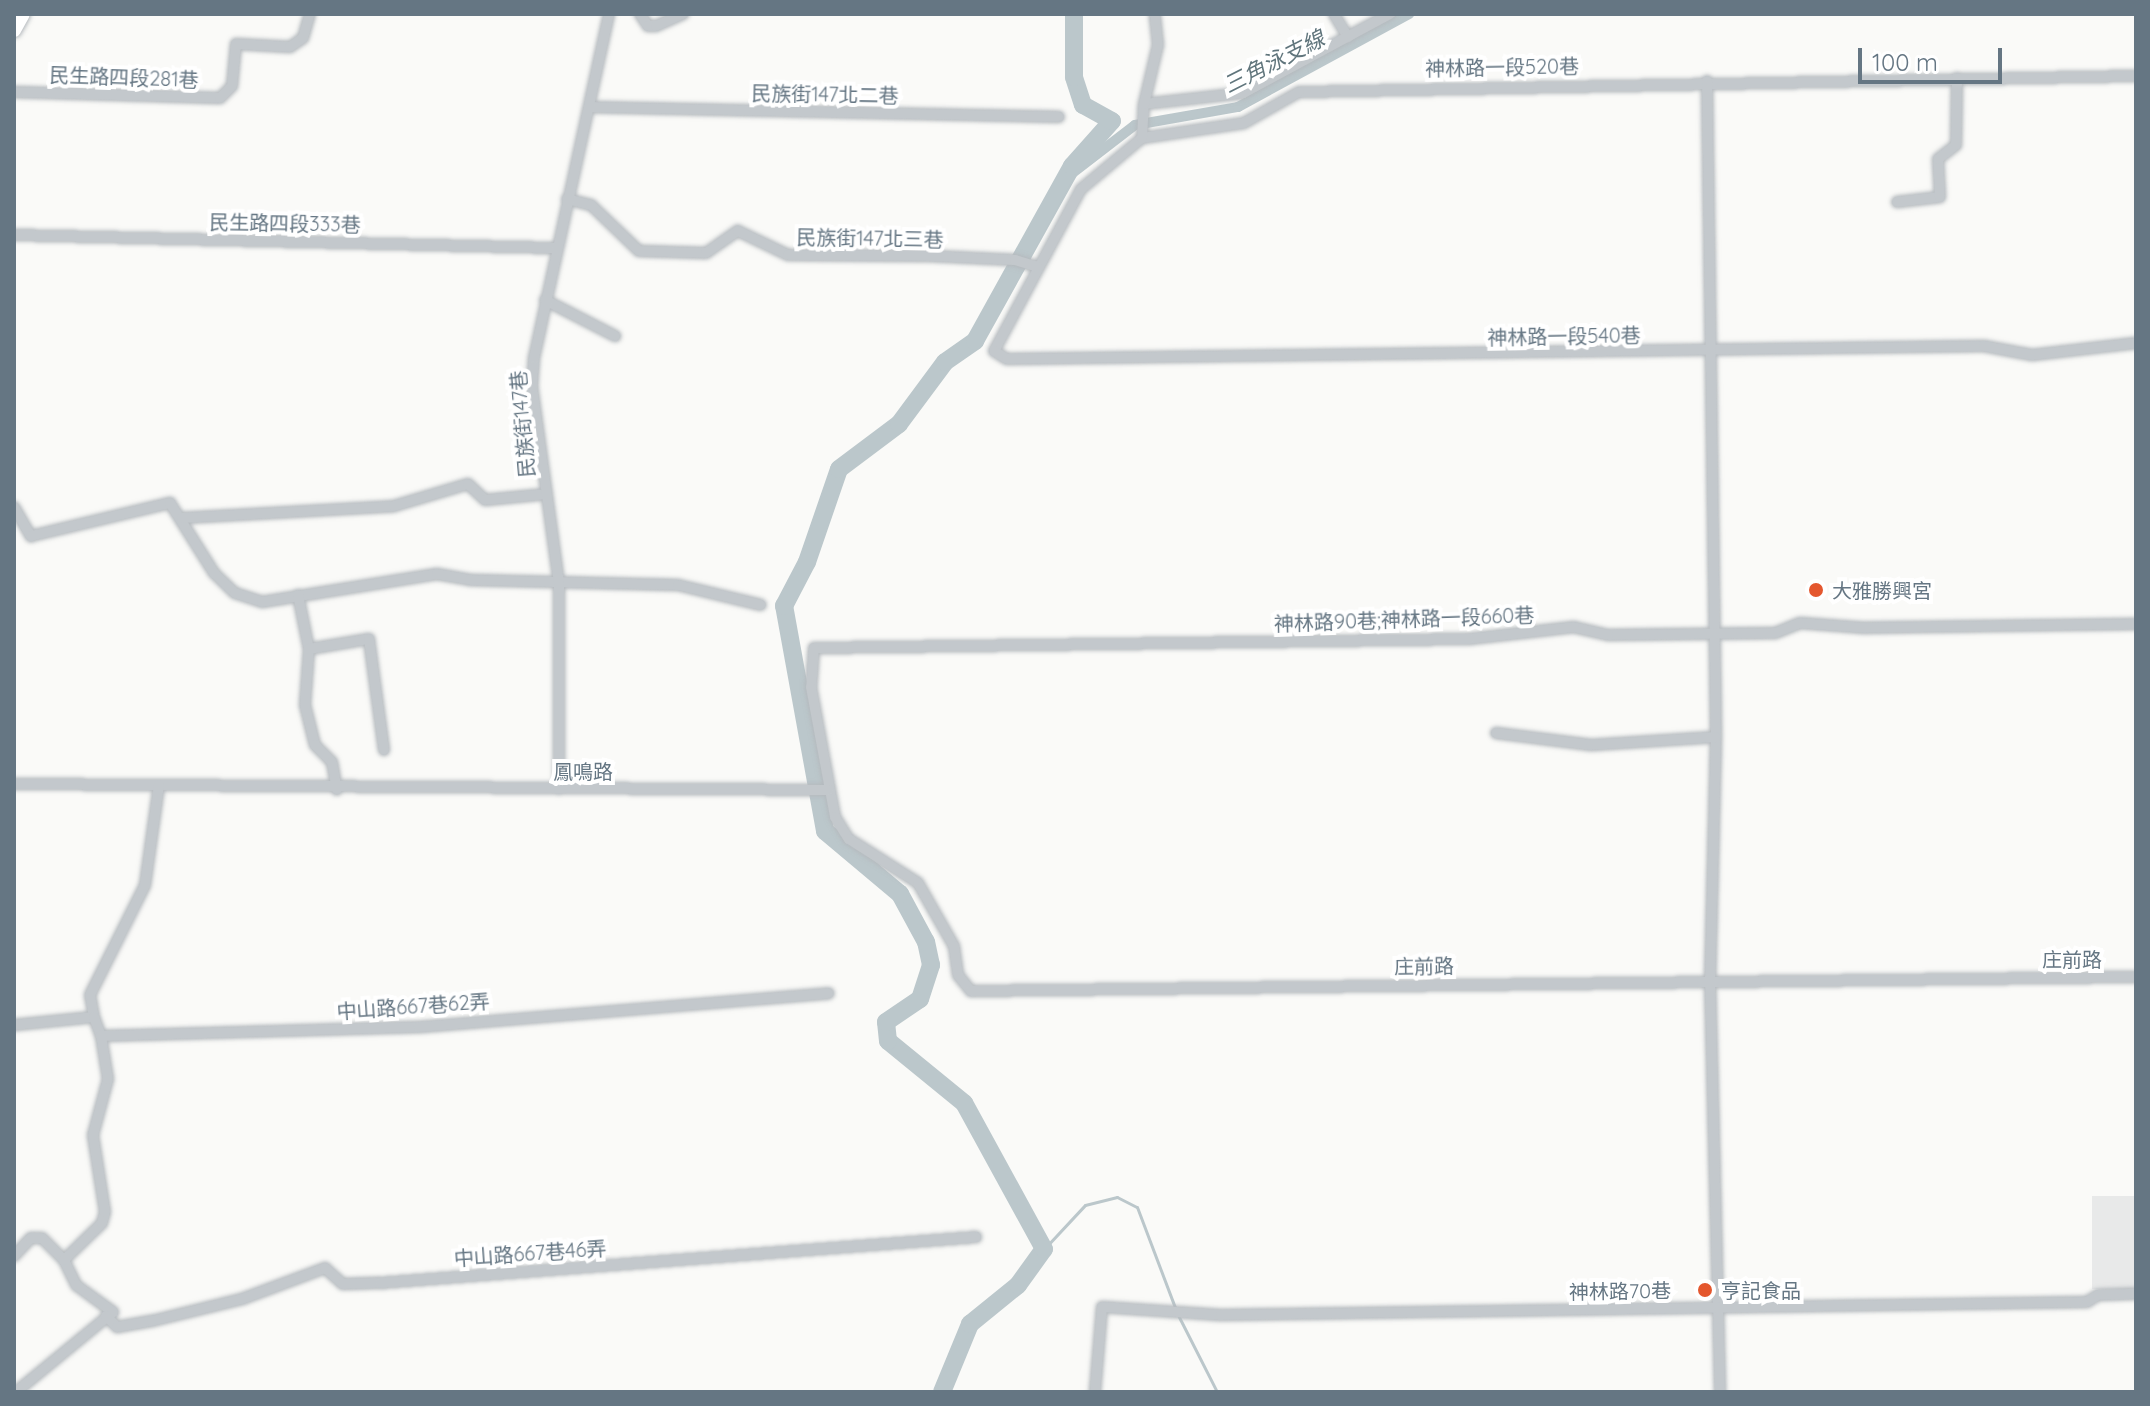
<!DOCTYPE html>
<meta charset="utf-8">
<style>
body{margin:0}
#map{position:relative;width:2150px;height:1406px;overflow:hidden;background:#fafaf8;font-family:Quicksand,"Noto Sans TC",sans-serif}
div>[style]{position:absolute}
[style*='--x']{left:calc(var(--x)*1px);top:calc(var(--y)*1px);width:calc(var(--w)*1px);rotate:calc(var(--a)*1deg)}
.built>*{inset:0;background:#e8e9e9;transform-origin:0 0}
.stream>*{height:3px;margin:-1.5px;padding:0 1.5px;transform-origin:1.5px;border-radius:1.5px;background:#bbc7cb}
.canal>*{height:10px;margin:-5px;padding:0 5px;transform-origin:5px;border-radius:5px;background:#bbc7cb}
.river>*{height:18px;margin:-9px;padding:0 9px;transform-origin:9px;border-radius:9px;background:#bbc7cb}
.roads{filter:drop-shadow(0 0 2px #b5babe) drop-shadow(0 0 2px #b5babe)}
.minor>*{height:10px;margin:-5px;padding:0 5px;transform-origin:5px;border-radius:5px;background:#c3c8cc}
.major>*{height:14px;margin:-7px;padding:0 7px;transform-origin:7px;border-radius:7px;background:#fff}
.dots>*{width:22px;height:22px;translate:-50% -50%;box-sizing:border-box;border:4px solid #fff;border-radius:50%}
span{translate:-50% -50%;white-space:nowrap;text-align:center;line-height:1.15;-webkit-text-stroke:8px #fff;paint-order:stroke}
.street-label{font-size:20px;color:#657683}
.poi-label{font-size:20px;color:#657683}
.left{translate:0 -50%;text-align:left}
.water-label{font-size:22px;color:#60757c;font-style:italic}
.frame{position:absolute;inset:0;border:16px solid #657683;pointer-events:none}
.scale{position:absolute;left:1858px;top:48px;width:144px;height:36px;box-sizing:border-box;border:4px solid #657683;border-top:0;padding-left:10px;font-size:24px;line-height:28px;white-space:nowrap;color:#657683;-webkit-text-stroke:6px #fff;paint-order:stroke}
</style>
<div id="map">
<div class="built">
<i style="left:2136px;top:1196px;width:93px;height:44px;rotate:90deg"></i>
</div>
<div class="stream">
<i style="--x:1044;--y:1249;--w:60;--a:-47"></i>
<i style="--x:1085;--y:1205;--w:33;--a:-14"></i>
<i style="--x:1117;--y:1197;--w:22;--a:27"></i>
<i style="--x:1137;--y:1207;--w:110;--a:69.3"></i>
<i style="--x:1179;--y:1317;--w:84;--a:63.1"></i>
</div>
<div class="canal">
<i style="--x:1070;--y:175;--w:82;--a:-37.6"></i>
<i style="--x:1135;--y:125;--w:105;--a:-9.9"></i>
<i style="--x:1238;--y:107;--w:195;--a:-28.5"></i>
</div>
<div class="river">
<i style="--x:942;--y:1392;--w:74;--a:-67.6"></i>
<i style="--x:970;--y:1324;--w:62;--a:-39.1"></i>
<i style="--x:1018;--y:1285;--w:44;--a:-54.2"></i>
<i style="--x:1044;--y:1249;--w:166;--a:-118.7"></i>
<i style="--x:964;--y:1103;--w:98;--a:-140.8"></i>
<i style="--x:888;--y:1041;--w:19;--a:-96"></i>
<i style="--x:886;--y:1022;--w:41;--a:-34.1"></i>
<i style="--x:920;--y:999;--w:36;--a:-72"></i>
<i style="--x:931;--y:965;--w:24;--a:-102"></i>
<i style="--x:926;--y:942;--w:55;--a:-118.4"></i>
<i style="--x:900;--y:894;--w:98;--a:-140"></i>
<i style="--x:825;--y:831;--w:229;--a:-100.3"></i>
<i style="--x:784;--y:606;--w:50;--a:-62.4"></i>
<i style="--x:807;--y:562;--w:98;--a:-71"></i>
<i style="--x:839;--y:469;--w:75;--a:-36.9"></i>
<i style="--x:899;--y:424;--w:77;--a:-53.4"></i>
<i style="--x:945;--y:362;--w:37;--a:-35"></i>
<i style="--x:975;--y:341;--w:200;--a:-61"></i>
<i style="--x:1072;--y:166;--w:60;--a:-48.4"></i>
<i style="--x:1112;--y:121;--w:33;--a:-151"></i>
<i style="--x:1083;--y:105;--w:29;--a:-108"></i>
<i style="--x:1074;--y:77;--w:63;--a:-90"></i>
</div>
<div class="roads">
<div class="minor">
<i style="--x:640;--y:14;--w:14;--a:56"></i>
<i style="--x:648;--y:26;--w:8;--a:0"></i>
<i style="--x:656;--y:26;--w:30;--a:-24"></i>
<i style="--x:1334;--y:14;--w:27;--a:59"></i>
<i style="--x:2136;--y:76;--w:837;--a:178.9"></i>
<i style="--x:1299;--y:92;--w:63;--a:150.6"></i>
<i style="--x:1244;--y:123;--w:103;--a:171.6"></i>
<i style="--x:1142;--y:138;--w:80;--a:140.1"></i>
<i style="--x:1081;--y:189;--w:184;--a:118.2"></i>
<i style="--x:994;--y:351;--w:15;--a:32"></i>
<i style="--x:1007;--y:359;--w:977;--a:-0.76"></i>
<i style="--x:1984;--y:346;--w:49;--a:10.6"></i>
<i style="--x:2032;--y:355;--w:105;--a:-6.6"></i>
<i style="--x:1707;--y:81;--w:656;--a:89.21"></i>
<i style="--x:1716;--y:737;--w:242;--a:91.4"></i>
<i style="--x:1710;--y:979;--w:413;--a:88.6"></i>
<i style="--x:14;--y:92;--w:206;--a:1.7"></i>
<i style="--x:220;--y:98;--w:17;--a:-45"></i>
<i style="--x:232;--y:86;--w:42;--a:-84.6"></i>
<i style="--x:236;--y:44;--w:54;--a:3.2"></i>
<i style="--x:290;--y:47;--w:16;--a:-35"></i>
<i style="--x:303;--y:38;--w:25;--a:-74"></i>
<i style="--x:1144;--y:104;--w:100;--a:-6.3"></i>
<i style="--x:1243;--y:93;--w:167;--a:-28.3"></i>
<i style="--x:590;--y:107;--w:469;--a:1.2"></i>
<i style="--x:1142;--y:138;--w:34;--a:-87"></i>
<i style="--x:1144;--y:104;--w:61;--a:-76.7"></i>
<i style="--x:1158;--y:45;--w:31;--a:-96"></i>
<i style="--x:567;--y:199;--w:25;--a:14"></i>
<i style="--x:591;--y:205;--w:66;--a:43.8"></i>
<i style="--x:639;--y:251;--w:67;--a:1.7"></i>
<i style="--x:706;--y:253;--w:39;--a:-35"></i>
<i style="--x:738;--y:231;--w:55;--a:25.6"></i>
<i style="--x:788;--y:255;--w:143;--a:0.4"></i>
<i style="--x:931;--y:256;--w:84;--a:2.7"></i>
<i style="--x:1015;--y:260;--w:24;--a:17"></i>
<i style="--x:1897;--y:202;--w:43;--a:-6.6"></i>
<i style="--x:1940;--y:197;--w:38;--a:-93"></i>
<i style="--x:1938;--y:159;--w:23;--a:-38"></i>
<i style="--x:1956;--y:145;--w:67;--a:-89.1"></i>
<i style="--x:14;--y:235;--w:541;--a:1.38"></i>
<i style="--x:545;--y:300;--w:79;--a:27.2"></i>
<i style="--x:14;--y:507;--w:34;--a:60"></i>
<i style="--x:31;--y:536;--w:143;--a:-13.4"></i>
<i style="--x:170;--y:503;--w:83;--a:57.8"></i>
<i style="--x:214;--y:573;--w:29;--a:44"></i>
<i style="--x:235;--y:593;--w:28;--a:18"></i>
<i style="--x:262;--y:602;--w:177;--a:-9.1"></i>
<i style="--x:437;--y:574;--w:34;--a:10"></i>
<i style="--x:470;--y:580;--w:208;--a:1.4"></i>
<i style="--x:678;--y:585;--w:85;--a:13.5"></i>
<i style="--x:182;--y:518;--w:212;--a:-3.2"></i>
<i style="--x:394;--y:506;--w:77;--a:-16.6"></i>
<i style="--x:468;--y:484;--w:23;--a:43"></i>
<i style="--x:485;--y:500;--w:62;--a:-5.5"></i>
<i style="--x:298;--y:595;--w:55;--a:78.5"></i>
<i style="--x:309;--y:649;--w:56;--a:94.1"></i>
<i style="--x:305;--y:705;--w:41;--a:76"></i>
<i style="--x:315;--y:745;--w:24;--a:45"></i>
<i style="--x:332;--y:762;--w:28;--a:80"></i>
<i style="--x:2136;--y:624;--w:270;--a:179.2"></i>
<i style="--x:1866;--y:628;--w:66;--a:-175.7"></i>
<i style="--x:1800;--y:623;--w:27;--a:158"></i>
<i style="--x:1775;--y:633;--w:167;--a:179.3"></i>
<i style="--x:1608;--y:635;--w:35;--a:-167"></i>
<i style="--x:1574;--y:627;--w:106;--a:173.5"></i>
<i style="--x:1469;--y:639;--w:655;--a:179.21"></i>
<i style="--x:814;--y:648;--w:39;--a:94"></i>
<i style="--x:811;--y:687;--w:132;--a:79.5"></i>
<i style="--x:835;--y:817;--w:26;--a:58"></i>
<i style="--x:849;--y:839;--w:82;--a:32.5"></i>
<i style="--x:918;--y:883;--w:73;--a:60.3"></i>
<i style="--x:954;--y:946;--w:29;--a:82"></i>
<i style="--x:958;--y:975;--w:21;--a:51"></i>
<i style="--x:971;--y:991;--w:1165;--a:-0.69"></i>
<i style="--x:309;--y:649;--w:61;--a:-9.5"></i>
<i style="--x:369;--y:639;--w:112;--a:82.3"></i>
<i style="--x:1496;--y:733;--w:96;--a:7.2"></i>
<i style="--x:1591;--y:745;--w:125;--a:-3.7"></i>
<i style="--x:14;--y:784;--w:815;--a:0.42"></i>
<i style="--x:559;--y:789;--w:206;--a:-90"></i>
<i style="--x:559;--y:583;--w:198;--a:-97.8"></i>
<i style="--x:532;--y:387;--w:29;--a:-86"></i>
<i style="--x:534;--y:358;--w:352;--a:-77.7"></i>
<i style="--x:94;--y:1017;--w:22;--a:-100"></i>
<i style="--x:90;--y:995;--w:123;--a:-63.4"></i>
<i style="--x:145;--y:885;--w:101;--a:-82"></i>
<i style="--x:14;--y:1025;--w:80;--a:-5.7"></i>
<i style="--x:94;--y:1017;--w:20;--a:70"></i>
<i style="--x:101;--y:1036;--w:318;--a:-1.6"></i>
<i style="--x:419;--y:1027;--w:411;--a:-4.7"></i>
<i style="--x:14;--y:1256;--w:25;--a:-47"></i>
<i style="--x:31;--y:1238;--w:11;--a:0"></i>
<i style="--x:42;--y:1238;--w:31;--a:45"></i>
<i style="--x:64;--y:1260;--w:28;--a:64"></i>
<i style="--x:76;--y:1285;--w:46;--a:36.1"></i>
<i style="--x:113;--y:1312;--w:126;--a:140.5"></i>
<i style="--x:64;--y:1260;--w:53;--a:-44.2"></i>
<i style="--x:102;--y:1223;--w:11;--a:-75"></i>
<i style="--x:105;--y:1212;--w:78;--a:-98.9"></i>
<i style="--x:93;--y:1135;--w:58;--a:-75"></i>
<i style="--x:108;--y:1079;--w:44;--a:-99.2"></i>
<i style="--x:106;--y:1316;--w:16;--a:45"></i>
<i style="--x:117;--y:1327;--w:36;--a:-10"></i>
<i style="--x:152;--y:1321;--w:93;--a:-13.7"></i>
<i style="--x:242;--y:1299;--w:89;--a:-20.5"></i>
<i style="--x:325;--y:1268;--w:24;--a:42"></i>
<i style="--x:343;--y:1284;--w:37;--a:-2"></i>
<i style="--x:380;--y:1283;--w:598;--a:-4.41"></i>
<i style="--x:1095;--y:1392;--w:85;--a:-85.3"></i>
<i style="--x:1102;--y:1307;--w:119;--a:3.8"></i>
<i style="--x:1221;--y:1315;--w:866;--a:-0.86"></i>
<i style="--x:2087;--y:1302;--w:13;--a:-32"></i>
<i style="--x:2098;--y:1295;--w:38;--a:-2"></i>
</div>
<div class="major">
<i style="--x:14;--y:30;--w:18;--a:-61"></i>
</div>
</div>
<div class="dots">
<i style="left:1816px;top:590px;background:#e4572e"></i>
<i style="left:1705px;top:1290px;background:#e4572e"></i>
</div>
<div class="street-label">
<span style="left:1502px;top:67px;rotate:-1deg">神林路一段520巷</span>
<span style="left:124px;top:77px;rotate:2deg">民生路四段281巷</span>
<span style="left:825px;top:94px;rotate:1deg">民族街147北二巷</span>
<span style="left:285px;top:223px;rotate:1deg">民生路四段333巷</span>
<span style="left:870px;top:238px;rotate:1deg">民族街147北三巷</span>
<span style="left:1564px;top:336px;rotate:-1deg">神林路一段540巷</span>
<span style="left:522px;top:424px;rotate:-95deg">民族街147巷</span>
<span style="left:1404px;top:619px;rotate:-2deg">神林路90巷;神林路一段660巷</span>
<span style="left:583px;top:771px">鳳鳴路</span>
<span style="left:2072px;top:959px">庄前路</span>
<span style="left:1424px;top:966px;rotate:-1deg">庄前路</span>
<span style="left:413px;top:1006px;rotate:-4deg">中山路667巷62弄</span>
<span style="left:530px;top:1253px;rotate:-4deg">中山路667巷46弄</span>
<span style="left:1620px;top:1291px;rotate:-1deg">神林路70巷</span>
</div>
<div class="poi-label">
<span class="left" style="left:1832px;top:590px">大雅勝興宮</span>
<span class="left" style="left:1721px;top:1290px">亨記食品</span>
</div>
<div class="water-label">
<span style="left:1274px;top:62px;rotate:-27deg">三角泳支線</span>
</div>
<div class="frame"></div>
<div class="scale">100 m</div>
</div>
